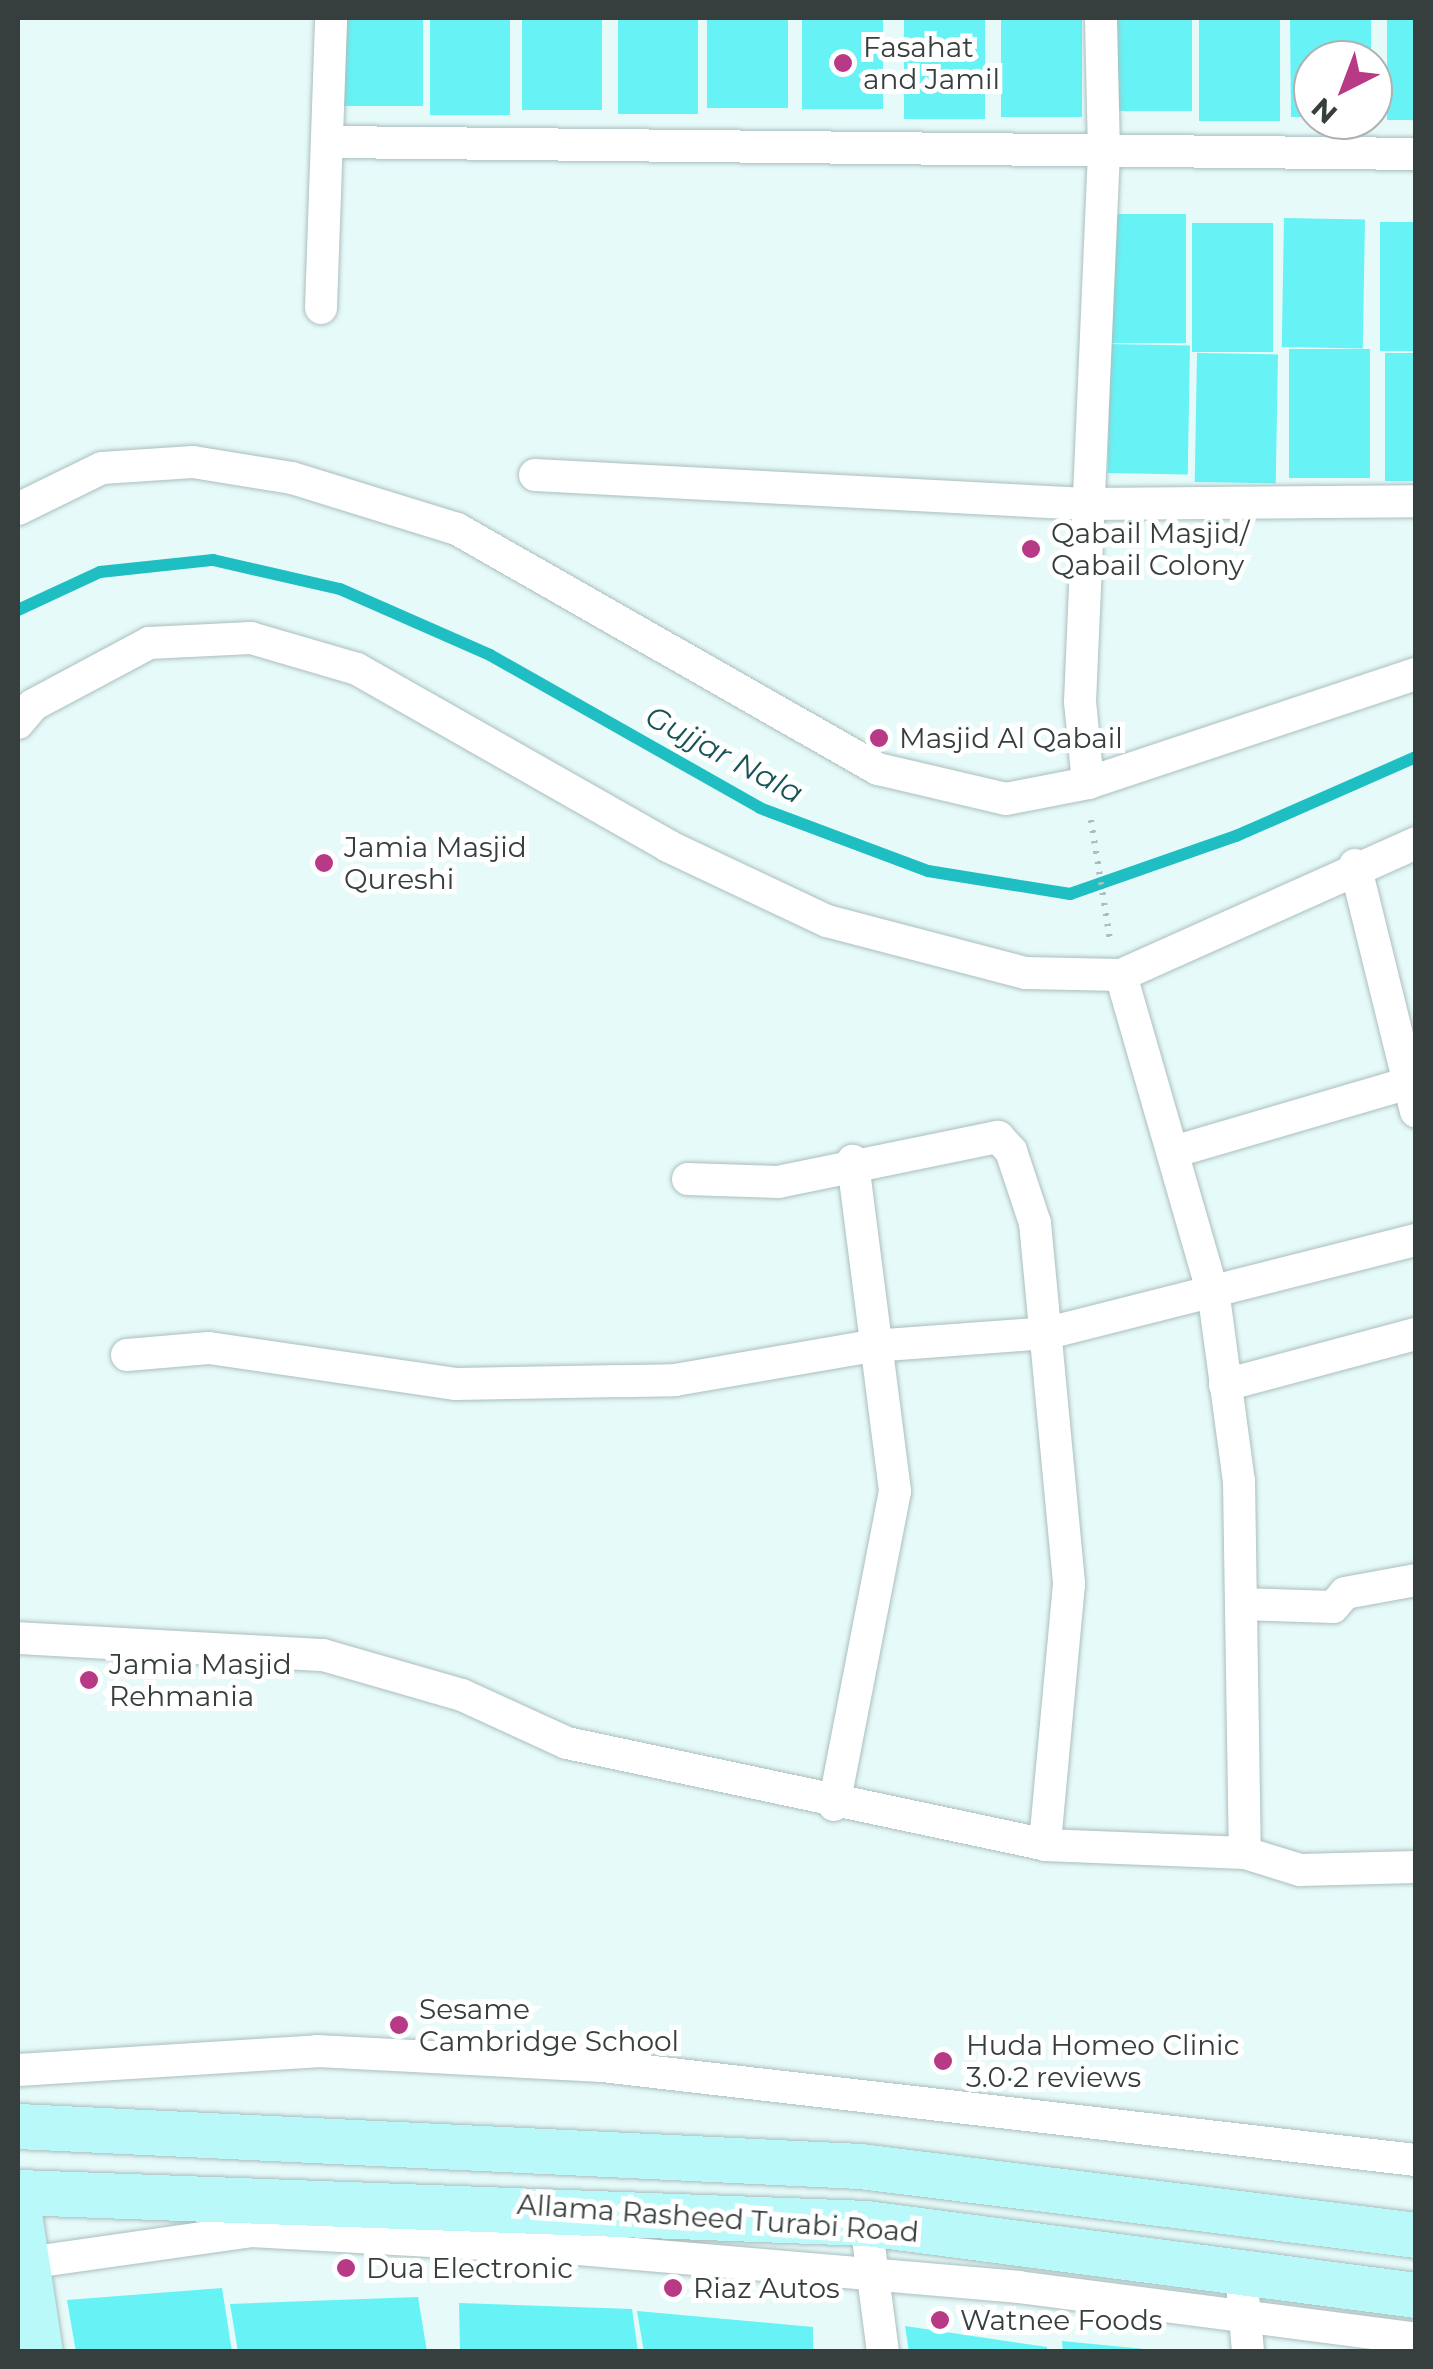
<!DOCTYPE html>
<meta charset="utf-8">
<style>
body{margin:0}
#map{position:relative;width:1433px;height:2369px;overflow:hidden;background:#e6fafa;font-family:Montserrat,sans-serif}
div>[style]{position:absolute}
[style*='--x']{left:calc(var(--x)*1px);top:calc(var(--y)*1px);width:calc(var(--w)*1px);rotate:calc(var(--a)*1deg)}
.stream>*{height:12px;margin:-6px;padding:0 6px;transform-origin:6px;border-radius:6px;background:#1fbec2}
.building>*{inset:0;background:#67f2f5;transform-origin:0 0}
.path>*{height:6px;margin-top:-3px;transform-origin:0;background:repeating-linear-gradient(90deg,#acbcbc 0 2.5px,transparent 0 10.5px)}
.roads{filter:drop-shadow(0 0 2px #abbebe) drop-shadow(0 0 2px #abbebe)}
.minor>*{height:32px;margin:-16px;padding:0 16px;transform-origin:16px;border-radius:16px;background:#fff}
.secondary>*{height:45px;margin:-22.5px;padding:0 22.5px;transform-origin:22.5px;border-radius:22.5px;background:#baf9fa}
.dots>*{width:28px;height:28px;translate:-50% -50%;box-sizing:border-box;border:5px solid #fff;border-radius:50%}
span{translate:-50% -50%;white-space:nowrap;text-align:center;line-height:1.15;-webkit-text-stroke:10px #fff;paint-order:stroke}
.poi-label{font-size:28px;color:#363e3e}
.left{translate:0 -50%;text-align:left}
.street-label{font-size:28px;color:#363e3e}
.water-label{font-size:30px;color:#175455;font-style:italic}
.frame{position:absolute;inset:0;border:20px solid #363e3e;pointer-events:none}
.north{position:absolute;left:1293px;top:40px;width:100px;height:100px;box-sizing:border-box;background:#fff;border:2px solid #afb2b2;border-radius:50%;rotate:222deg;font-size:28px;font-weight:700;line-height:40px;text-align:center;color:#363e3e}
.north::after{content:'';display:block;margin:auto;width:35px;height:45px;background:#b83986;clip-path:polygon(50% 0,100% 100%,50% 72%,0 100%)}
</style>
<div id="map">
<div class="stream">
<i style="--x:18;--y:610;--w:90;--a:-24.9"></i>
<i style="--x:100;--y:572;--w:114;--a:-6.1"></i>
<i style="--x:213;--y:560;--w:130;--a:12.9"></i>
<i style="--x:340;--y:589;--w:164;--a:23.7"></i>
<i style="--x:490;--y:655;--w:310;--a:29.5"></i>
<i style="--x:760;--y:808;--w:179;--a:20.6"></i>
<i style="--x:928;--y:871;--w:144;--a:9.2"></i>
<i style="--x:1070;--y:894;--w:176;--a:-19.3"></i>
<i style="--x:1236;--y:836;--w:197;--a:-23.7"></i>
</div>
<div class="building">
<i style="left:343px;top:18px;width:80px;height:88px"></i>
<i style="left:430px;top:18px;width:80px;height:97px"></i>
<i style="left:522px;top:18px;width:80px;height:92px"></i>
<i style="left:618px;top:18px;width:80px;height:96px"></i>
<i style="left:707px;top:18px;width:81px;height:90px"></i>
<i style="left:802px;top:18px;width:81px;height:91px"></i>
<i style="left:904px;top:18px;width:81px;height:101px"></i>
<i style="left:1001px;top:18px;width:81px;height:99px"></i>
<i style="left:1111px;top:18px;width:81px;height:93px"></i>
<i style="left:1199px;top:18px;width:81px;height:103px"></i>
<i style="clip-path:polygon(1290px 18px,1371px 18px,1371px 60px,1313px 60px,1313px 117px,1291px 117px)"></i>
<i style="left:1387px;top:18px;width:29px;height:102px"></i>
<i style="left:1105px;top:214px;width:81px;height:129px"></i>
<i style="left:1284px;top:218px;width:81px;height:129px;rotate:1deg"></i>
<i style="left:1380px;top:222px;width:36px;height:129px"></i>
<i style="left:1192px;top:223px;width:81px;height:129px"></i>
<i style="left:1110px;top:344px;width:80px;height:129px;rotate:1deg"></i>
<i style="left:1289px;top:349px;width:81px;height:129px"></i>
<i style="left:1197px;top:353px;width:81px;height:129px;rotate:1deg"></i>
<i style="left:1385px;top:353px;width:31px;height:128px"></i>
<i style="clip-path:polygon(222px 2288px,232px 2352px,76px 2352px,67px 2300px)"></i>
<i style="clip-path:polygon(418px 2297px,427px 2352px,238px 2352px,230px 2304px)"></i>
<i style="clip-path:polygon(459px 2303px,632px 2309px,638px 2352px,460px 2352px)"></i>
<i style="clip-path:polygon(637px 2311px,813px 2327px,813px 2352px,644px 2352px)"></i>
<i style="clip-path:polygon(905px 2326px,1047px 2347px,1047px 2352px,909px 2352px)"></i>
<i style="clip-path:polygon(1062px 2341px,1144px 2349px,1144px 2352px,1063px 2352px)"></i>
</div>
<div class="path">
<i style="--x:1091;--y:820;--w:121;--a:81"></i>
</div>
<div class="roads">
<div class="minor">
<i style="--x:330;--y:142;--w:1086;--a:0.63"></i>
<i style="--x:321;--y:308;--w:290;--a:-88"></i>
<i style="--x:535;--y:475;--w:553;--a:3.01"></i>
<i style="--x:1087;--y:504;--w:329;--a:-0.5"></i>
<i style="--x:18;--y:509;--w:93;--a:-26"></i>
<i style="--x:102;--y:468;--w:91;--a:-3.8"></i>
<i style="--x:193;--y:462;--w:100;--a:9.2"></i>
<i style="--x:292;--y:478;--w:173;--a:17.2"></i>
<i style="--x:457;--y:529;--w:485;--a:29.7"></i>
<i style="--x:878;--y:769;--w:131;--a:13.2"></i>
<i style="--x:1006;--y:799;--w:84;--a:-11"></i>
<i style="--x:1088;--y:783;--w:346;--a:-18.4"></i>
<i style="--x:18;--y:723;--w:23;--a:-50"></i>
<i style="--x:33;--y:705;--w:132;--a:-28.1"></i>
<i style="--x:149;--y:643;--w:102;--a:-2.8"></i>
<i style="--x:251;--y:638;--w:110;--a:16.3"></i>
<i style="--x:357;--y:669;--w:358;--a:29.6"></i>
<i style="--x:668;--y:846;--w:176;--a:25.3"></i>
<i style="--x:827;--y:921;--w:205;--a:14.7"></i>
<i style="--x:1025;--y:973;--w:96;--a:1.2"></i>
<i style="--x:1121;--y:975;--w:323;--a:-24.1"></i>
<i style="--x:1088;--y:783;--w:81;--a:-95.6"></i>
<i style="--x:1080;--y:702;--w:551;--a:-87.5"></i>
<i style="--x:1104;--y:152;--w:134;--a:-91.3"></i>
<i style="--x:1355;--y:865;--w:254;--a:76.1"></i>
<i style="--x:1121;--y:975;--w:335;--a:73.9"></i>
<i style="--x:1214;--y:1297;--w:186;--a:82.3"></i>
<i style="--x:1239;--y:1481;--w:372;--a:89.1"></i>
<i style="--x:1173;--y:1152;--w:246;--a:-16.3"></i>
<i style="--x:688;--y:1179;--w:90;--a:1.9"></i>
<i style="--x:778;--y:1182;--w:225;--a:-11.6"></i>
<i style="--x:998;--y:1137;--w:19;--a:47"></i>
<i style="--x:1011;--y:1151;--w:76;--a:71.6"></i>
<i style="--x:1035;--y:1223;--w:363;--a:84.6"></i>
<i style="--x:1069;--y:1584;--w:262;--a:95.3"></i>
<i style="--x:127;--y:1355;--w:82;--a:-4.9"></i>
<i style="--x:209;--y:1348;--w:250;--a:8.3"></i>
<i style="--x:456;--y:1384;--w:219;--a:-1"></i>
<i style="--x:675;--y:1380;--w:199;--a:-9.8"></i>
<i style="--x:871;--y:1346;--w:177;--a:-4.2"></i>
<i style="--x:1048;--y:1333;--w:380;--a:-14.2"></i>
<i style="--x:1225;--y:1385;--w:198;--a:-15"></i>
<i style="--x:1241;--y:1604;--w:92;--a:1.9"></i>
<i style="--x:1333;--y:1607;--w:18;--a:-49"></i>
<i style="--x:1345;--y:1593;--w:72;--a:-10.4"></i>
<i style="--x:18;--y:1638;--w:305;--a:3.2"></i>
<i style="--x:323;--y:1655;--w:145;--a:16.1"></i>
<i style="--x:462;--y:1695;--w:115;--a:24.6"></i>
<i style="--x:567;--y:1743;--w:489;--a:12"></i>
<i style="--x:1045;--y:1845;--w:200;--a:2.3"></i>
<i style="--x:1245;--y:1853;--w:58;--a:17.2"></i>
<i style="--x:1300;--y:1870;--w:116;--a:-1.5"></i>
<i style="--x:834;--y:1805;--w:320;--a:-79"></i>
<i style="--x:895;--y:1491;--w:333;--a:-97.3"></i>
<i style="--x:18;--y:2070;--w:300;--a:-3.6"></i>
<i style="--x:317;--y:2051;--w:285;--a:3"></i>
<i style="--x:602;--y:2066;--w:819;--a:6.59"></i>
<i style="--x:866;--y:2223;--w:130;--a:82.5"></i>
<i style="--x:27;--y:2263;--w:226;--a:-8.1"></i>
<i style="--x:251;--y:2231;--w:326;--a:3.2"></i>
<i style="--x:577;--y:2249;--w:443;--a:4.9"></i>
<i style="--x:1018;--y:2287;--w:401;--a:7.4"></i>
<i style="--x:1241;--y:2273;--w:79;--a:84.9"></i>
</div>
<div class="secondary">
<i style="--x:18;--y:2126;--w:843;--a:2.72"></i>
<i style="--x:860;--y:2166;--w:560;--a:7.07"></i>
<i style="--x:18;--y:2192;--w:849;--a:2.09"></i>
<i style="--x:866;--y:2223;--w:555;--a:7.46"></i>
<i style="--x:18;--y:2207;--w:147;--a:81.4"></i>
</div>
</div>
<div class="dots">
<i style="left:843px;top:63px;background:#b83986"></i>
<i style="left:1031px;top:549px;background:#b83986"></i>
<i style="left:879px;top:738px;background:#b83986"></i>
<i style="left:324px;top:863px;background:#b83986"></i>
<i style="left:89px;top:1680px;background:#b83986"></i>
<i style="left:399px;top:2025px;background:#b83986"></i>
<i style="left:943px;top:2061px;background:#b83986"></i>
<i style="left:346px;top:2268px;background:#b83986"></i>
<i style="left:673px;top:2288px;background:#b83986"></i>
<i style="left:940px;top:2320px;background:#b83986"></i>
</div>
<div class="poi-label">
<span class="left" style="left:863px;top:63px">Fasahat<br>and Jamil</span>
<span class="left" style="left:1051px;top:549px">Qabail Masjid/<br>Qabail Colony</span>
<span class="left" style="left:899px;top:738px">Masjid Al Qabail</span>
<span class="left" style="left:344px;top:863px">Jamia Masjid<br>Qureshi</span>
<span class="left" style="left:109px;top:1680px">Jamia Masjid<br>Rehmania</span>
<span class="left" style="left:419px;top:2025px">Sesame<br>Cambridge School</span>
<span class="left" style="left:966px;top:2061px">Huda Homeo Clinic<br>3.0·2 reviews</span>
<span class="left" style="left:366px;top:2268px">Dua Electronic</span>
<span class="left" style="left:693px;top:2288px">Riaz Autos</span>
<span class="left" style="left:960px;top:2320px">Watnee Foods</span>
</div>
<div class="street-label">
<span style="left:718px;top:2218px;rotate:4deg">Allama Rasheed Turabi Road</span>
</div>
<div class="water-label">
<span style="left:724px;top:755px;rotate:28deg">Gujjar Nala</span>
</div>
<div class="frame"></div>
<div class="north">N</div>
</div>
